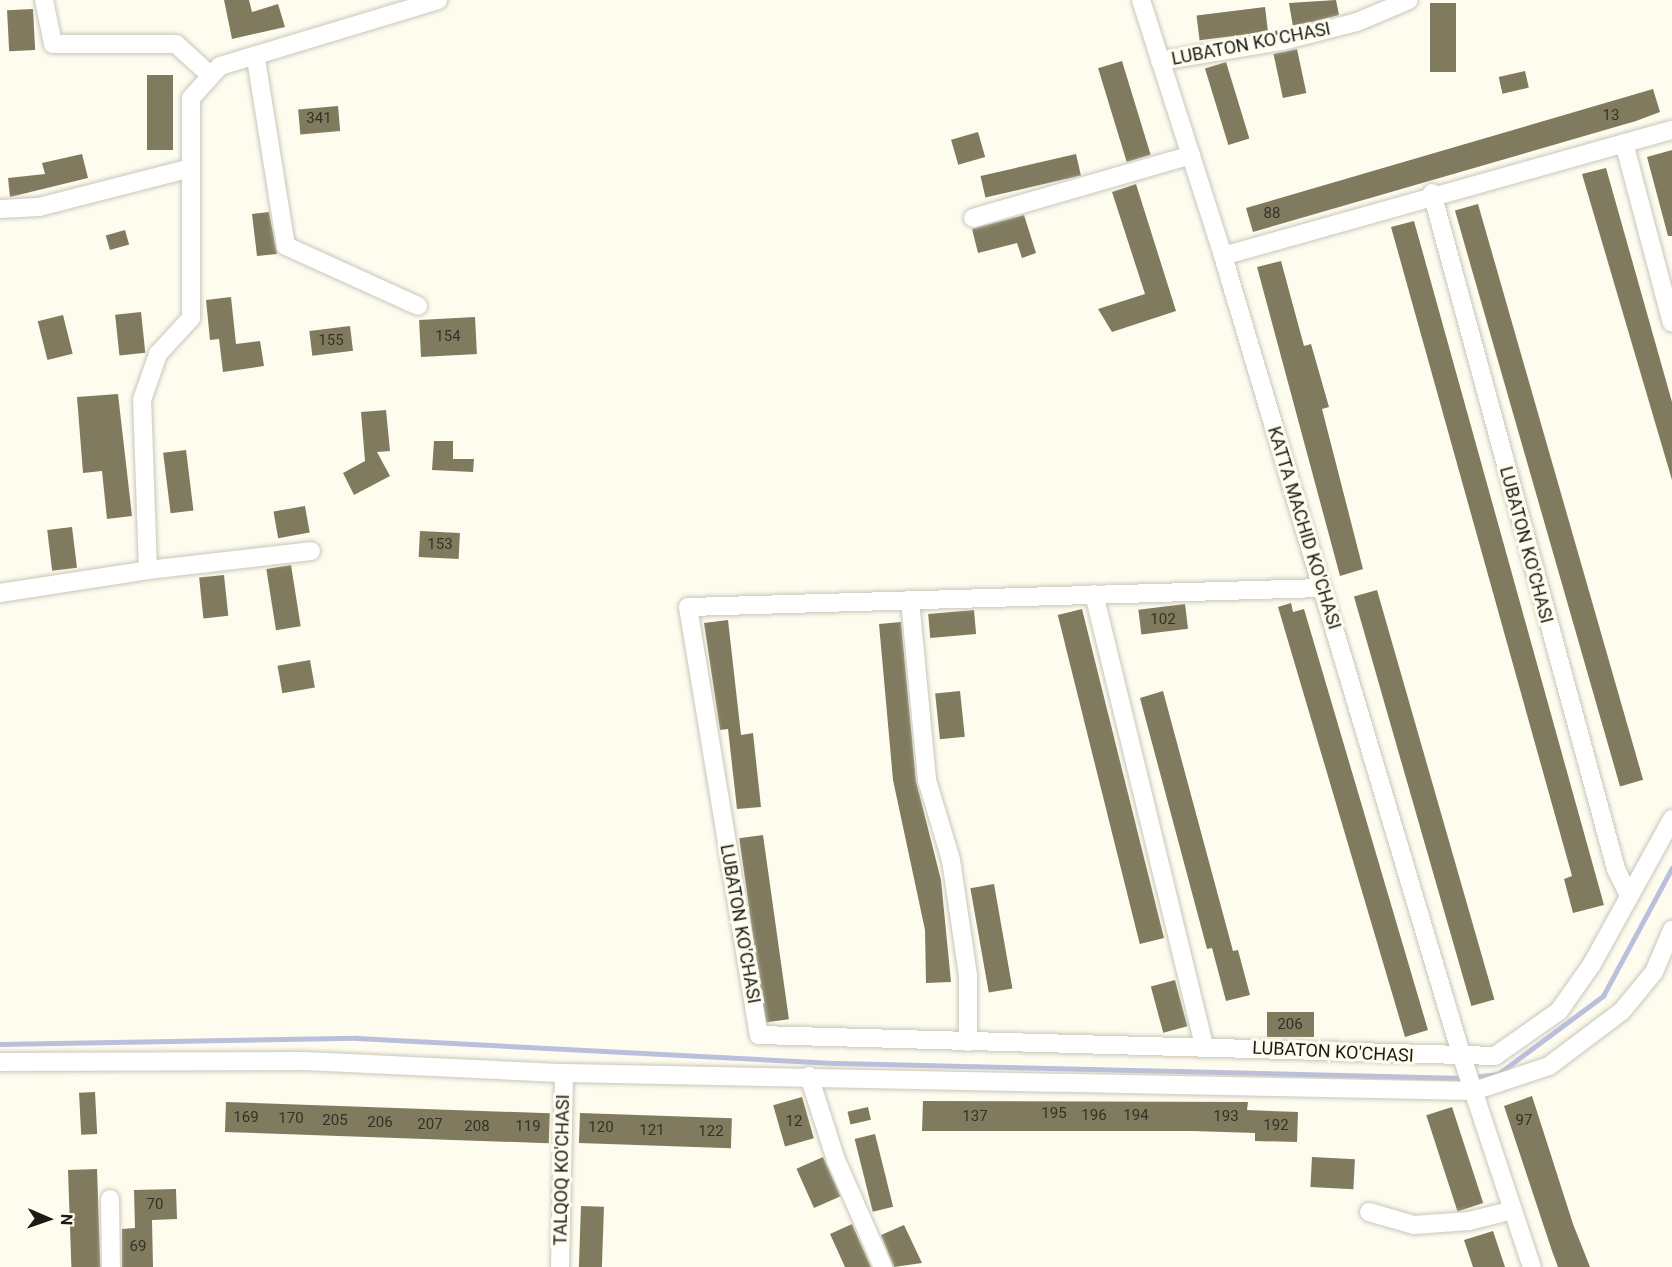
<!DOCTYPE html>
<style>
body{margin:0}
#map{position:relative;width:1672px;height:1267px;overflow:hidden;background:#fefcef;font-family:Roboto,sans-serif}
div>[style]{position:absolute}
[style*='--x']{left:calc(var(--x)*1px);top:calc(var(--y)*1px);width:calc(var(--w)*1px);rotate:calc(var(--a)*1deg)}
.stream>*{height:4.5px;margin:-2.25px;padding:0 2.25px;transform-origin:2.25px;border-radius:2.25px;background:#babfdd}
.building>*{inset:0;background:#807b5e;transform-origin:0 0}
.roads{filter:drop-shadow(0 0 2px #c8c6b9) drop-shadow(0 0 2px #c8c6b9)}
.minor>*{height:18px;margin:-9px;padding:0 9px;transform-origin:9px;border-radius:9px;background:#fff}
span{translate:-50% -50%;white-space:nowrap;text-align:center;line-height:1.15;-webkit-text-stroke:6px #fefcef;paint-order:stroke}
.number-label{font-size:15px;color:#343227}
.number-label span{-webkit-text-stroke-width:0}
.street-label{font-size:18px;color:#1b1a15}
.north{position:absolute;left:18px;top:1189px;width:60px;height:60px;-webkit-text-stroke:4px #fefcef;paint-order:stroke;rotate:92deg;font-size:16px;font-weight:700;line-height:24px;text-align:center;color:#1b1a15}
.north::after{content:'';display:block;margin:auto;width:21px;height:27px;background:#1b1a15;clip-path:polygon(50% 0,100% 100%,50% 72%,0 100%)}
</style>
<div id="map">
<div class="stream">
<i style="--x:0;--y:1044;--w:357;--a:-1"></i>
<i style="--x:357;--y:1038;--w:482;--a:3"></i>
<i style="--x:838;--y:1063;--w:625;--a:1.37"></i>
<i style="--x:1474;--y:1077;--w:24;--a:-7"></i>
<i style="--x:1498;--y:1074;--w:131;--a:-36.6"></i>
<i style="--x:1603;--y:996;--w:145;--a:-61.7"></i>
</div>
<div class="building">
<i style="clip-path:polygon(224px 0,249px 0,252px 12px,278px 4px,285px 27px,232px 39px)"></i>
<i style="clip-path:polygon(1336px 0,1339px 15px,1293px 27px,1289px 3px)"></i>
<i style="left:1430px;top:3px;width:26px;height:69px"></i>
<i style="left:1265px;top:7px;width:25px;height:69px;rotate:83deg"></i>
<i style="left:33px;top:9px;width:41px;height:26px;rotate:87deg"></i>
<i style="left:1297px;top:49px;width:45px;height:24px;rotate:78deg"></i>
<i style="left:1122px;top:61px;width:98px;height:25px;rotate:73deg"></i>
<i style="left:1226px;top:62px;width:80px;height:22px;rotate:73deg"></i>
<i style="left:1525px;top:71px;width:17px;height:27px;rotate:77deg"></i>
<i style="left:147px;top:75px;width:26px;height:75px"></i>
<i style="clip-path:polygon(1653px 89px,1660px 112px,1636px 121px,1253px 232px,1246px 208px)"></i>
<i style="left:338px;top:106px;width:25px;height:40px;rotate:85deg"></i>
<i style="left:978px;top:132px;width:26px;height:28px;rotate:74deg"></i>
<i style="clip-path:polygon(1672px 150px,1672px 236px,1668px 236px,1647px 157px)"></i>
<i style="clip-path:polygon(82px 154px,88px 178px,10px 197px,8px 178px,45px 174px,42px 163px)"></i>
<i style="left:1076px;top:154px;width:22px;height:98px;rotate:77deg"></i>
<i style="clip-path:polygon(1606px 168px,1672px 402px,1672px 480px,1582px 174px)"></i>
<i style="clip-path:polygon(1136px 184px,1176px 311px,1112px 332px,1098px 309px,1145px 294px,1112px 192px)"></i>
<i style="left:1478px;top:204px;width:599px;height:24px;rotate:74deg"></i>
<i style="clip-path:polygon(269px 212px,277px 254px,257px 256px,252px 214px)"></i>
<i style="clip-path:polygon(1024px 215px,1036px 253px,1022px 258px,1017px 243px,978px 253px,972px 229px)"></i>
<i style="clip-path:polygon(1414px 221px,1604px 905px,1573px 913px,1564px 879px,1572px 876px,1391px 227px)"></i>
<i style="left:125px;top:230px;width:15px;height:20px;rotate:74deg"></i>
<i style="clip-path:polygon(1281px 261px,1304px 346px,1311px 344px,1329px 407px,1322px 409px,1363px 569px,1340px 576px,1257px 267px)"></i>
<i style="clip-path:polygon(231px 297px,236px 344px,260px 341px,264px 366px,223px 372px,219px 339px,210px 340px,206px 300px)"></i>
<i style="left:141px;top:312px;width:41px;height:26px;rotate:84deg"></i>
<i style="left:63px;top:315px;width:40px;height:26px;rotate:76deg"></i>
<i style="left:475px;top:317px;width:37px;height:56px;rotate:87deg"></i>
<i style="left:350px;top:326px;width:25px;height:41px;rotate:83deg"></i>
<i style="clip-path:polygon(118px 394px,132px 516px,107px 519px,102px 471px,83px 473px,77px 397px)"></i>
<i style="clip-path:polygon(386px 410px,390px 451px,377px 452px,390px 476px,354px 495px,343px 473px,365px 461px,361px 412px)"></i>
<i style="clip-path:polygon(434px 441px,453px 441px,453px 459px,474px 459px,473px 472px,432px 470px)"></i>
<i style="left:186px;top:450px;width:61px;height:23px;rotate:83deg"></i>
<i style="left:305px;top:506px;width:27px;height:32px;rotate:80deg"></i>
<i style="left:72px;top:527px;width:41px;height:25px;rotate:83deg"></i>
<i style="left:420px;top:531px;width:40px;height:26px;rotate:3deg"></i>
<i style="left:291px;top:565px;width:62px;height:25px;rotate:81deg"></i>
<i style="left:224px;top:575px;width:41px;height:25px;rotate:84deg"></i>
<i style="left:1377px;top:590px;width:426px;height:24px;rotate:74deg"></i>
<i style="clip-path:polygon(1291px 603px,1293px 612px,1304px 609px,1428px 1030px,1405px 1037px,1278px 607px)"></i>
<i style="left:1185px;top:604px;width:25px;height:47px;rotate:83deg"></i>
<i style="left:1082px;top:609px;width:339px;height:25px;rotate:76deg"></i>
<i style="left:974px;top:610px;width:24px;height:46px;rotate:85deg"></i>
<i style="clip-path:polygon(728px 620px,741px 735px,753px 733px,761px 807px,737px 809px,728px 729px,720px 730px,704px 623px)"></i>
<i style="clip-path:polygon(901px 622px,916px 781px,941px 880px,951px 982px,926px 983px,925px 930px,893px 780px,879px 624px)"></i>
<i style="left:310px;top:660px;width:28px;height:33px;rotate:80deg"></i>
<i style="left:960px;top:691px;width:46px;height:25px;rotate:84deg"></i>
<i style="clip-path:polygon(1163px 691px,1233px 951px,1238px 950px,1250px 995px,1226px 1001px,1212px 948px,1207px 949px,1140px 698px)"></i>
<i style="left:763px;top:835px;width:186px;height:24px;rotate:82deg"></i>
<i style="left:994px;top:884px;width:106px;height:24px;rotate:80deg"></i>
<i style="left:1175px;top:980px;width:48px;height:25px;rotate:75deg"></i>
<i style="left:1314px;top:1012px;width:25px;height:47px;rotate:90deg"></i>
<i style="left:95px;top:1092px;width:42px;height:16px;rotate:87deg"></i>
<i style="clip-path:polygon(1532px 1096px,1573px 1224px,1590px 1267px,1558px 1267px,1552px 1251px,1504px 1106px)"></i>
<i style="left:802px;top:1097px;width:43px;height:30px;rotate:74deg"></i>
<i style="clip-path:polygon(923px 1101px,1248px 1102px,1247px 1110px,1298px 1112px,1297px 1142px,1255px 1141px,1255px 1133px,1193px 1131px,922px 1131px)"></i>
<i style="left:226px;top:1102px;width:324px;height:30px;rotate:2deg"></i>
<i style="left:868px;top:1107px;width:13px;height:21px;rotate:77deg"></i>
<i style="left:1452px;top:1107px;width:101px;height:27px;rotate:72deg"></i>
<i style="left:580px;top:1113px;width:152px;height:30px;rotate:2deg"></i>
<i style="left:875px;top:1134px;width:75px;height:21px;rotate:76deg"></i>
<i style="left:823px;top:1157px;width:43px;height:29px;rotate:66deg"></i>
<i style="left:1312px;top:1157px;width:43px;height:30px;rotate:3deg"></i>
<i style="left:97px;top:1169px;width:98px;height:29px;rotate:88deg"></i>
<i style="clip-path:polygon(176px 1189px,177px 1219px,152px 1220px,153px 1267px,122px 1267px,122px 1229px,135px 1228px,134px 1190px)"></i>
<i style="left:581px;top:1206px;width:23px;height:61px;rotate:2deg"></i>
<i style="clip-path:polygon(852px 1224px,871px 1267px,845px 1267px,830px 1234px)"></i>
<i style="clip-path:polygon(904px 1225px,922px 1263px,894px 1267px,881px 1235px)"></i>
<i style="clip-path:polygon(1493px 1231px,1505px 1267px,1473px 1267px,1464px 1240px)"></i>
</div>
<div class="roads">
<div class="minor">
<i style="--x:44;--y:0;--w:45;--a:78.4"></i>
<i style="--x:53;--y:44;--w:123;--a:0"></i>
<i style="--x:176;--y:44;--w:47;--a:42.4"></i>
<i style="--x:1141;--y:0;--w:269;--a:72.2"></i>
<i style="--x:1223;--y:256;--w:836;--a:73.39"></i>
<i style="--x:1462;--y:1057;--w:221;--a:71.6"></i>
<i style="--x:256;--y:59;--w:189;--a:80.9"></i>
<i style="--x:286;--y:246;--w:145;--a:24.4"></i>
<i style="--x:1160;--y:61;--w:124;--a:-9.3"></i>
<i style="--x:1282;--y:41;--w:77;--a:-14.2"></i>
<i style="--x:1357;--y:22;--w:56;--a:-22.9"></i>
<i style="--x:1624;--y:143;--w:186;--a:75.1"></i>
<i style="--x:1432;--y:193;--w:701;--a:74.77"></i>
<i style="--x:1616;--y:869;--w:28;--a:64"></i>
<i style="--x:0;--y:209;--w:39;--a:-3"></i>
<i style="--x:39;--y:207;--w:157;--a:-14.4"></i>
<i style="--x:973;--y:218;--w:227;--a:-16.1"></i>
<i style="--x:1223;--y:256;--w:466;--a:-15.7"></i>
<i style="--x:148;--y:570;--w:164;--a:-6.6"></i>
<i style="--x:1322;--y:588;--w:634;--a:178.28"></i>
<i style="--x:688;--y:607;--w:434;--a:80.6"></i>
<i style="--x:759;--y:1035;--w:736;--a:1.63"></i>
<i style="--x:1495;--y:1056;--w:78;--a:-35.1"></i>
<i style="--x:1559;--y:1011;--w:57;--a:-54.9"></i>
<i style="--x:1592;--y:964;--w:166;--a:-61.1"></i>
<i style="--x:0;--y:593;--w:150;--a:-8.8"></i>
<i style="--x:148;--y:570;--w:170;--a:-92"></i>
<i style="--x:142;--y:400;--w:49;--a:-70.8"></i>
<i style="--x:158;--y:354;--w:49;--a:-47.5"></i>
<i style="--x:191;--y:318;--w:220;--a:-90"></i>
<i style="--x:191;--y:98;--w:43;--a:-47.8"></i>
<i style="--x:220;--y:66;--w:228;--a:-16.8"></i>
<i style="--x:1094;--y:594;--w:465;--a:76.3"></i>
<i style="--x:910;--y:600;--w:181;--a:84.6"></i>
<i style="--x:927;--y:780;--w:84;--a:73.3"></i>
<i style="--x:951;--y:860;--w:116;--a:81.6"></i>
<i style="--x:968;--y:975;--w:67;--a:90"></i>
<i style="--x:0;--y:1062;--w:305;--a:-0.2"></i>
<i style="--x:305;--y:1061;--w:259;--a:2.7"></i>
<i style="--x:564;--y:1073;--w:910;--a:1.13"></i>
<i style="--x:1474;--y:1091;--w:79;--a:-18.4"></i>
<i style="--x:1549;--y:1066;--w:91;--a:-37"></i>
<i style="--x:1622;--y:1011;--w:50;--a:-50.6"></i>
<i style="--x:1654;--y:972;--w:46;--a:-66.8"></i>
<i style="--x:809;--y:1076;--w:88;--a:72.2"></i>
<i style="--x:836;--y:1160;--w:117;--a:66.3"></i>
<i style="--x:110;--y:1199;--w:68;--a:89.2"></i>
<i style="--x:1369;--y:1212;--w:47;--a:16.1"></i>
<i style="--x:1414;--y:1225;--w:55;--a:-4.2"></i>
<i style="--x:1469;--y:1221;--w:45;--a:-14"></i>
<i style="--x:560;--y:1267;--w:194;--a:-88.8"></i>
</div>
</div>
<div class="number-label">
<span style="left:1611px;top:116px">13</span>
<span style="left:319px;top:119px">341</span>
<span style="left:1272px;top:214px">88</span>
<span style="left:448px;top:337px">154</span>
<span style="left:331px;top:341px">155</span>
<span style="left:440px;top:545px">153</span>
<span style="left:1163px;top:620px">102</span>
<span style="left:1290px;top:1025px">206</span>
<span style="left:1054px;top:1114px">195</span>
<span style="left:1094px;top:1116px">196</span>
<span style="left:1136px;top:1116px">194</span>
<span style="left:975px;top:1117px">137</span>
<span style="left:1226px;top:1117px">193</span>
<span style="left:246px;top:1118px">169</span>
<span style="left:291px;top:1119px">170</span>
<span style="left:335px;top:1121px">205</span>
<span style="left:1524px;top:1121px">97</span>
<span style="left:794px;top:1122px">12</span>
<span style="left:380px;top:1123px">206</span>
<span style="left:430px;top:1125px">207</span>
<span style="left:1276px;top:1126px">192</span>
<span style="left:477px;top:1127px">208</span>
<span style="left:528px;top:1127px">119</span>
<span style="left:601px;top:1128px">120</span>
<span style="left:652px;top:1131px">121</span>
<span style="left:711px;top:1132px">122</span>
<span style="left:155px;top:1205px">70</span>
<span style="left:138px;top:1247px">69</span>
</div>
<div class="street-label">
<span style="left:1251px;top:44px;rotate:-11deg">LUBATON KO'CHASI</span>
<span style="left:1304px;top:528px;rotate:73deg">KATTA MACHID KO'CHASI</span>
<span style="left:1526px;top:545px;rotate:75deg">LUBATON KO'CHASI</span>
<span style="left:740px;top:924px;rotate:80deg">LUBATON KO'CHASI</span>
<span style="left:1333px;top:1052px;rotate:3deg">LUBATON KO'CHASI</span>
<span style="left:562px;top:1170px;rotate:-89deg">TALQOQ KO'CHASI</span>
</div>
<div class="north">N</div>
</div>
